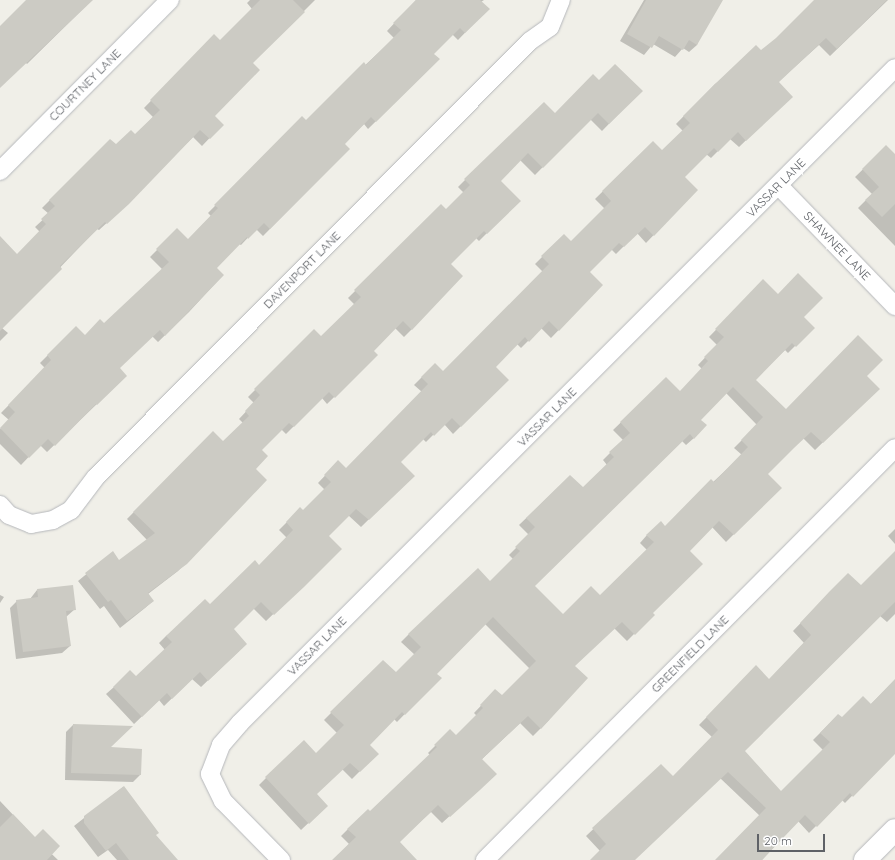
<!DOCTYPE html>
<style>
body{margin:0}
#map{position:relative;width:895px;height:860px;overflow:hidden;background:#f0efe8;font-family:Quicksand,sans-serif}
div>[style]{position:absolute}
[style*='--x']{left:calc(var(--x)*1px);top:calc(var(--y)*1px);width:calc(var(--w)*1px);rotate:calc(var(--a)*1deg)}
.shadow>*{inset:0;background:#0003}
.building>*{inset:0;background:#cccbc4}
.roads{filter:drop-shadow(0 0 1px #b5b7bb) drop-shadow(0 0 1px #b5b7bb)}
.street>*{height:18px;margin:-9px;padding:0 9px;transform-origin:9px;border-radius:9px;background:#fff}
.secondary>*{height:22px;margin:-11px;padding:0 11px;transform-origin:11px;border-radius:11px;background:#fff}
span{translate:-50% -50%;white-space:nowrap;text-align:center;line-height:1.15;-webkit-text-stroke:4px #fff;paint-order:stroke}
.street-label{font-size:12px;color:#5f6267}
.scale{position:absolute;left:757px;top:834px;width:68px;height:18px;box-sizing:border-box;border:2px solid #5f6267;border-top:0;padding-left:5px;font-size:12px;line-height:14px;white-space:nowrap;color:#5f6267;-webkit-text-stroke:3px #fff;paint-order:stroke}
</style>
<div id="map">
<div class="shadow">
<i style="clip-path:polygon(27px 0,92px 0,27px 64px,25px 62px,0 87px,0 27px)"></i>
<i style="clip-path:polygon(250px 0,315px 0,252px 63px,213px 116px,222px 125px,202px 146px,193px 137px,120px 211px,99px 230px,97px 229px,2px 328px,8px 333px,0 341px,0 249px,17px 255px,40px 232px,35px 227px,49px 214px,42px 208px,110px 140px,116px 146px,135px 136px,153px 117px,144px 108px,214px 36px,220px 42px,252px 9px,247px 3px)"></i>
<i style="clip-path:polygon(416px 0,484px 0,481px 2px,488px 9px,458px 40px,452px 34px,433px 54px,439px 59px,368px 129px,364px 124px,343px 144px,349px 149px,263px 236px,256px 229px,241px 245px,239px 244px,215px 268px,223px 275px,189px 312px,158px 342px,152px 336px,118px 368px,126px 376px,47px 452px,40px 445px,21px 465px,0 444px,0 429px,9px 420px,1px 413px,45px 368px,40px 363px,76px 327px,85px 336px,104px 324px,163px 270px,150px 257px,177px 230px,188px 240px,211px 216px,208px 213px,302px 118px,306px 121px,394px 38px,387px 31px)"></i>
<i style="clip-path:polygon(644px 0,711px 0,697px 45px,689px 52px,683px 48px,675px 57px,653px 44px,644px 55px,620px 41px)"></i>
<i style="clip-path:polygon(815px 0,888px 0,830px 56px,819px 45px,778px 82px,784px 104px,739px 147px,730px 139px,711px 158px,706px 154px,684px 177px,697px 190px,646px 243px,637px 233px,616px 254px,611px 249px,589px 272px,602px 285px,551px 338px,541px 328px,521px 348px,517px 344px,494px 367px,489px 398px,453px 434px,444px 424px,426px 442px,423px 439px,399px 462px,413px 476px,361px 527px,348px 515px,328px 536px,341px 549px,266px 621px,253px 608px,232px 629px,239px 651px,201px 687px,192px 679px,164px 706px,159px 700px,134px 724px,106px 694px,114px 687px,136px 678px,165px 650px,159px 643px,166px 636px,210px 606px,259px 566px,287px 538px,279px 530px,300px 509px,303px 512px,325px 490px,318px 483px,338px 462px,346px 469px,422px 392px,414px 385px,435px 364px,443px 372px,543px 272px,535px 264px,564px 235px,571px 242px,605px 209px,595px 199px,653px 142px,662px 152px,683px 131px,676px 124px,715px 84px,777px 39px)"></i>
<i style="clip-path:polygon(599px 81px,641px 91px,602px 131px,590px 119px,535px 175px,520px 160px,500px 181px,519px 201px,479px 241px,476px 238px,450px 264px,412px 329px,404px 337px,395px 328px,373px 351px,377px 355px,327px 404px,322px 398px,286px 434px,281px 429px,261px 450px,254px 469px,222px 526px,178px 571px,148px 594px,153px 601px,145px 608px,120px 628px,104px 606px,100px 609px,78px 581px,112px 553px,119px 561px,147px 540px,127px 519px,213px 432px,223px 442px,243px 423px,239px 419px,254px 403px,248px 397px,314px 330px,321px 337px,355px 305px,348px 298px,441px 206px,446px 210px,464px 193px,458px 187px,488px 157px,555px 114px)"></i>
<i style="clip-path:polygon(886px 147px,895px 156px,895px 246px,858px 208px,872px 194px,855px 177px)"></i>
<i style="clip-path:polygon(evenodd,763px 281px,813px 328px,788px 353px,785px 350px,754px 380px,786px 410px,866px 376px,878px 389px,815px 450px,803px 438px,767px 474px,780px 488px,726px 542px,712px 527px,689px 551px,646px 622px,627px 641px,614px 628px,574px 666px,549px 720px,533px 736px,520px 723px,481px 760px,488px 781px,442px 823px,431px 812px,398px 842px,406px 860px,334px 860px,349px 844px,341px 836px,348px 829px,370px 812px,430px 755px,428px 753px,450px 731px,456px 737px,477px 716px,474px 713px,495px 691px,502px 697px,530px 669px,485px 624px,436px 674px,440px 678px,397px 722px,394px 719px,369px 745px,377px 754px,352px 779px,342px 769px,316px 794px,319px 813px,301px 830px,259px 785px,266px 778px,316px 754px,337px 733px,324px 720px,383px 661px,396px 674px,415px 655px,401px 642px,409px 634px,490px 582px,513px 559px,509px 555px,529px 535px,519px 525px,570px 476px,583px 489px,607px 465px,603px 460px,623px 440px,613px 430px,666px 379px,680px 392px,702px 369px,698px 365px,717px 345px,709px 337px,763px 281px,726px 393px,757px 425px,734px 448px,742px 455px,665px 527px,647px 535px,640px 543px,647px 550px,600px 596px,563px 615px,534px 586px,682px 441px,686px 445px,694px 438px,700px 420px,726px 393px)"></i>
<i style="clip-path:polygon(895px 529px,895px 544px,888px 536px)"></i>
<i style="clip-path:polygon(895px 553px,895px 614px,887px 622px,880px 616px,744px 751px,781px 792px,823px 750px,813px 740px,838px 715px,842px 719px,870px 705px,895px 680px,895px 752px,845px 803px,842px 800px,809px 833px,798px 821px,762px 860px,716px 860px,760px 816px,720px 778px,634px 860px,591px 860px,600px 851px,586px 836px,661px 765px,673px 778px,712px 737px,699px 725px,749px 674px,769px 680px,804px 643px,793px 631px,841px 581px,861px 587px)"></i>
<i style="clip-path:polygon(37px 590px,75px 609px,66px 617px,70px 646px,62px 653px,16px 659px,10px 608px,17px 601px,30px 599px)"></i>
<i style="clip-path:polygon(0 595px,4px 597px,0 603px)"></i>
<i style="clip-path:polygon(73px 725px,109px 748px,140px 775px,133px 782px,65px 780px,66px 732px)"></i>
<i style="clip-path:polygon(123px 787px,155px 836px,177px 860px,117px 860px,108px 850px,98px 857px,74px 826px)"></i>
<i style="clip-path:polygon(0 801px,35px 838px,58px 860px,0 860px)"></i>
</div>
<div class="building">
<i style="clip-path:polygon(26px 0,93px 0,0 88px,0 26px)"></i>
<i style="clip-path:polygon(260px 0,293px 0,305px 12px,253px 63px,260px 70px,215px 116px,224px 125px,210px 139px,200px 130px,129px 204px,107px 224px,105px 222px,60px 266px,62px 269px,0 331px,0 236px,17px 254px,46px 224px,41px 219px,55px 206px,49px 200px,110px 139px,116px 144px,131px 130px,135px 134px,160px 110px,150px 100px,214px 34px,220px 40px)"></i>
<i style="clip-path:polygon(416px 0,480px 0,490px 9px,465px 33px,460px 28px,434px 54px,440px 59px,376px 122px,371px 117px,345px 144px,350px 149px,270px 229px,264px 223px,248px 239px,247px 237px,217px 268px,224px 275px,165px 336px,160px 330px,120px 368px,127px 376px,97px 405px,96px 404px,55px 446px,48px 439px,29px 458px,0 428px,15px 412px,8px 405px,51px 360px,47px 355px,76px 326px,85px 335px,100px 319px,104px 323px,169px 262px,156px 249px,177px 228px,188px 239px,218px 208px,214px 205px,302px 116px,306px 120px,364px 62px,366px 65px,401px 30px,393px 23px)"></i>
<i style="clip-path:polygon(646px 0,723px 0,697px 45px,689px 40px,683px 50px,659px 36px,652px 48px,627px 34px)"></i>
<i style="clip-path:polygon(814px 0,887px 0,837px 49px,826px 38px,779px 82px,793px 97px,746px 141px,738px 132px,718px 152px,714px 148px,685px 177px,698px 190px,654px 236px,645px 227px,624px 247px,619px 243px,590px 272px,603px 285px,559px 331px,549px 321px,529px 342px,525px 337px,496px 367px,509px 380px,461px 427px,452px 418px,434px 436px,431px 432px,401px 462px,415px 476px,369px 520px,356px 509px,329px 536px,342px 549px,304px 587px,274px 615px,261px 602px,234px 629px,247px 644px,208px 681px,200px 672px,172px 699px,167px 693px,142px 717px,113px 687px,130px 670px,136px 676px,172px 642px,166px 636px,205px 599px,210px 604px,255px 560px,259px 565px,293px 530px,286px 522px,300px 507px,303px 510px,331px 482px,324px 475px,338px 460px,346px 468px,428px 384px,421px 377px,435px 363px,443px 371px,549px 264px,541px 256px,564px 234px,571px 241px,611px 201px,602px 191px,653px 141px,662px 150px,690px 123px,683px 116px,715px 84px,756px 45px,761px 50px,776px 38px)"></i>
<i style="clip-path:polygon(615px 64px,643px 91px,609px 124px,598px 113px,543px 168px,528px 153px,501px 181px,521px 201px,487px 234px,484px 231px,451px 264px,463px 276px,412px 330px,403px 321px,374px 351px,378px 355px,335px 398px,329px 392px,294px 427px,289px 423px,262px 450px,268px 456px,256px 469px,267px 480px,187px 564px,148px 593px,154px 601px,127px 621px,111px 600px,108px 602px,85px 573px,113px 551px,119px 560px,155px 533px,133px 512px,213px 431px,223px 441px,249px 416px,245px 411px,260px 395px,254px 389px,314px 329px,321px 336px,361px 297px,354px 290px,441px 204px,446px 209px,470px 185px,464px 179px,544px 102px,555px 113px,593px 74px,599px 80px)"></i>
<i style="clip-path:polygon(886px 145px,895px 154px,895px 204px,882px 217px,865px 200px,879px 187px,862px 169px)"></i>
<i style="clip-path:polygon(evenodd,798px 273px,823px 298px,804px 317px,815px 328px,796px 347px,792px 343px,756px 380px,786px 409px,858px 335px,883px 360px,867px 376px,880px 389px,823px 443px,811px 432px,794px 448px,768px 474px,782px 488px,734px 535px,719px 521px,690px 551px,703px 564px,653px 613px,655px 615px,635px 635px,622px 622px,575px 666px,588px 678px,541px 729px,528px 716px,482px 759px,497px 774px,480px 790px,450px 817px,438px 805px,400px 842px,417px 860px,332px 860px,356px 837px,347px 829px,368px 809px,370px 811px,437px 747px,434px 745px,450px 729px,456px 735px,483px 708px,480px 705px,495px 689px,502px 695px,536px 661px,493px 617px,437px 674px,442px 678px,405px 715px,402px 712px,370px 745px,379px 754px,360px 772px,350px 763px,317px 794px,328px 806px,309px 824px,265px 777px,304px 740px,316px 753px,344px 725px,330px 712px,383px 660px,396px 672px,421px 647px,408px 634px,478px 568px,490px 581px,520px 551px,515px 547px,535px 527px,526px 518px,570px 475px,583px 487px,614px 457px,609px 452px,630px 433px,620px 422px,666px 377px,680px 391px,708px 361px,704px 357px,724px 337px,715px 329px,763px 279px,778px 294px,798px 273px,733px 387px,763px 417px,741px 440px,748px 447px,714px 482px,711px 479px,665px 526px,661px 521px,646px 535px,654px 542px,600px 595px,591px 586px,563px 614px,535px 586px,690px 434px,694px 439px,707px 425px,701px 420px,733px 387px)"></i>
<i style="clip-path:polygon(895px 551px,895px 602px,745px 751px,781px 791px,830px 742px,820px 733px,838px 714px,842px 717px,863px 696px,871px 704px,895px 679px,895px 754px,853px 797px,850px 793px,817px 827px,805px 815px,762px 860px,715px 860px,766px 808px,728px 772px,635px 860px,590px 860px,606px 844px,592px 828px,661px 764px,673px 776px,718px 730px,706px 717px,756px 665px,769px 679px,811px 635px,800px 623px,829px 592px,848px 573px,861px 585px)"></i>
<i style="clip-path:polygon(73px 585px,76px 610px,66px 611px,71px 646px,23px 652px,16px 600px,38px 597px,37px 589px)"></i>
<i style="clip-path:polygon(73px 724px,133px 726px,111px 747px,142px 749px,141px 775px,71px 773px)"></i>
<i style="clip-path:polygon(124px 786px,159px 833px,156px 835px,178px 860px,129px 860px,116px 843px,106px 851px,84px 823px,84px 816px)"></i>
<i style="clip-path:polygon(13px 814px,35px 837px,43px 829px,60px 846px,47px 860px,0 860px,0 827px)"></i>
</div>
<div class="roads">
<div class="street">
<i style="--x:0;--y:171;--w:241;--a:-45.2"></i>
<i style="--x:779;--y:186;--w:167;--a:46"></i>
<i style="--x:0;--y:505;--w:13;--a:48"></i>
<i style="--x:9;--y:515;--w:24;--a:22"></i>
<i style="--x:31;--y:524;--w:22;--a:-10"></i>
<i style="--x:53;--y:520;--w:21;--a:-29"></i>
<i style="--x:71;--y:510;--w:41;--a:-52.9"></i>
<i style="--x:96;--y:477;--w:615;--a:-45.13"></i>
<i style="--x:530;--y:41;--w:24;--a:-35"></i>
<i style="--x:550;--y:27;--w:29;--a:-68"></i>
<i style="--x:281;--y:860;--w:83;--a:-134.5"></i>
<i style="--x:223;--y:801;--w:30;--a:-116"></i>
<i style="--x:210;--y:774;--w:31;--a:-69"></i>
<i style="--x:221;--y:745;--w:29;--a:-49"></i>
<i style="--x:240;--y:723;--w:926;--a:-45"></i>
<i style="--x:485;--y:860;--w:581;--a:-45.14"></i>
</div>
<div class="secondary">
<i style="--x:865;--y:860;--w:42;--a:-45"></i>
</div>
</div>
<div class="street-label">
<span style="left:85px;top:85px;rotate:-45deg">COURTNEY LANE</span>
<span style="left:776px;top:188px;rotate:-45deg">VASSAR LANE</span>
<span style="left:837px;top:246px;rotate:46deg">SHAWNEE LANE</span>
<span style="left:302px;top:270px;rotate:-45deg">DAVENPORT LANE</span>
<span style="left:547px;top:417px;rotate:-45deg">VASSAR LANE</span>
<span style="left:317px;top:646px;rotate:-45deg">VASSAR LANE</span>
<span style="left:690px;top:654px;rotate:-45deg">GREENFIELD LANE</span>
</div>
<div class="scale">20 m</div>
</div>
